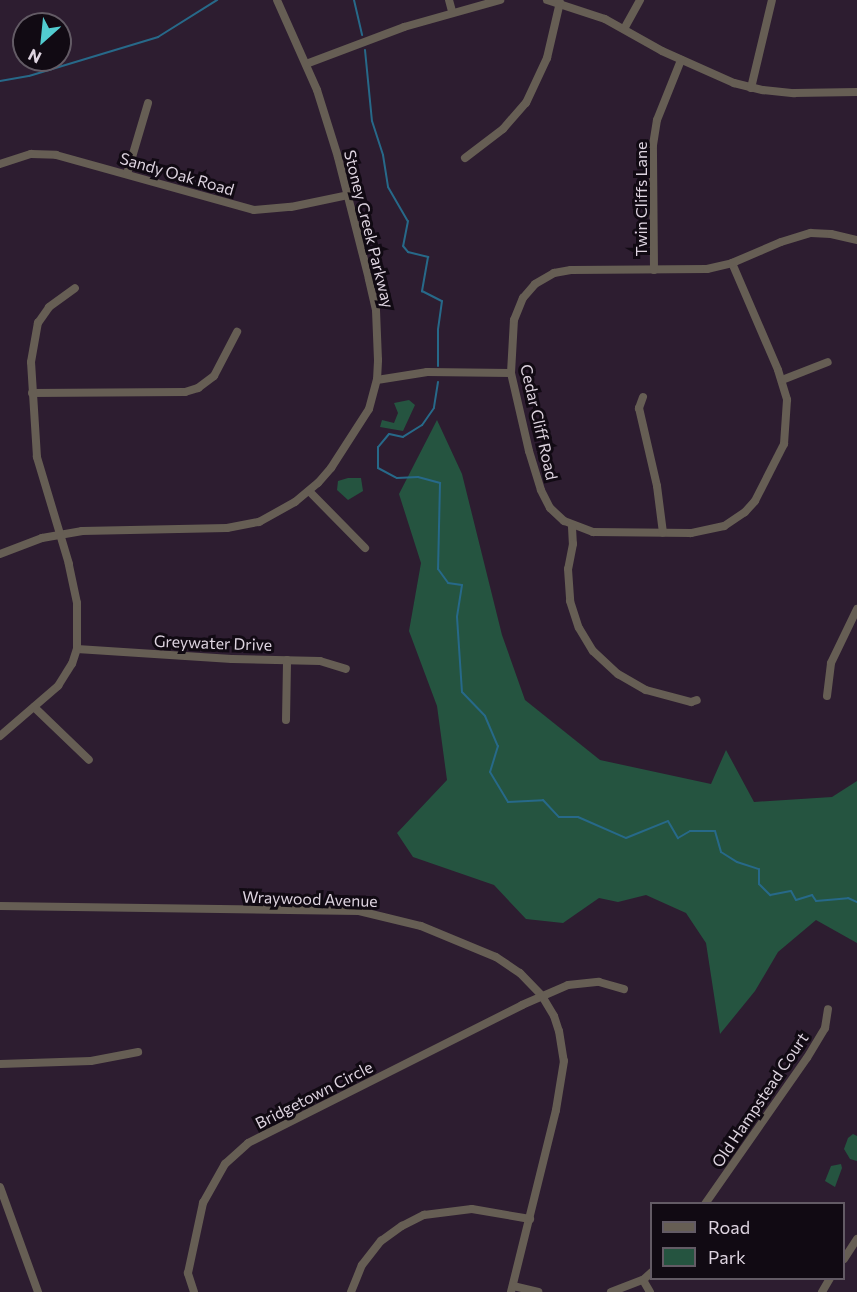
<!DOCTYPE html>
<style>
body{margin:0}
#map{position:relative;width:857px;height:1292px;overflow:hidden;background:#2d1d30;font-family:Commissioner,sans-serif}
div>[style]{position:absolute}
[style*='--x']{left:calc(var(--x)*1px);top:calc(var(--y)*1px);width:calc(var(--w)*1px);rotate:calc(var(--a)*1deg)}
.green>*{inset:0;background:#255440}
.stream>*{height:2px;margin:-1px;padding:0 1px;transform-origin:1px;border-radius:1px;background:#276989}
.street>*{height:8px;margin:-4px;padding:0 4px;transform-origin:4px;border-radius:4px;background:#665e54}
span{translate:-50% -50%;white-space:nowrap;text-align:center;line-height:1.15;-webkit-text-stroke:6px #110a13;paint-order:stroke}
.street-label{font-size:16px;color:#ded4e0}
.legend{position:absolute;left:650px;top:1202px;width:195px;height:78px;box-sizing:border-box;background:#110a13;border:2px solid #635b65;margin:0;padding:8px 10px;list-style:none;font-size:18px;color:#ded4e0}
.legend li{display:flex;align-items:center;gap:12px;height:30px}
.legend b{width:30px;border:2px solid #635b65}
.north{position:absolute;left:12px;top:12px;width:60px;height:60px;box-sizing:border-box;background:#110a13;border:2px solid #635b65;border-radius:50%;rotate:207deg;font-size:16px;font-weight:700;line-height:24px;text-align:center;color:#ded4e0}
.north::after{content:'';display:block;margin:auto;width:21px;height:27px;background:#52ccd0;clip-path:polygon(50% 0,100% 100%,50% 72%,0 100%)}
</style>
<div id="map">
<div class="green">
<i style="clip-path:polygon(409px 400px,415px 405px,403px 431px,380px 427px,382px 420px,394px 423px,398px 413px,394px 403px)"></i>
<i style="clip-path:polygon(437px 420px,462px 474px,502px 635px,525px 700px,600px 760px,711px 784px,726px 750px,754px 802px,832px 797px,857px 781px,857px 943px,816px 920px,778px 952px,755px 991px,720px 1034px,706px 943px,686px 913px,646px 895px,618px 902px,599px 898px,563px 923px,526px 919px,494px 885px,413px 857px,397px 833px,447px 780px,437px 706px,409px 631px,421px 563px,399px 494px)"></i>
<i style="clip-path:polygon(348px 478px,361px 478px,363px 491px,348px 500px,337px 490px,338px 481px)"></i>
<i style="clip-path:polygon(853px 1134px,857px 1136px,857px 1161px,850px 1159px,844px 1149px,848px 1138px)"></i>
<i style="clip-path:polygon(841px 1164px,842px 1168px,835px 1187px,825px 1181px,831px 1166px)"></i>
</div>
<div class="stream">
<i style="--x:354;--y:0;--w:36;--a:77"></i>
<i style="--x:365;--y:50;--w:71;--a:84.4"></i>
<i style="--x:372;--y:121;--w:36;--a:72"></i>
<i style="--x:383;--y:155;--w:32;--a:81"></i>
<i style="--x:388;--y:187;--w:39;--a:60"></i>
<i style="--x:408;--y:221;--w:25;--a:101"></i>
<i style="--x:403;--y:246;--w:8;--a:50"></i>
<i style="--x:408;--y:252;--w:21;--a:14"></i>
<i style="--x:428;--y:257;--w:35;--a:100"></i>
<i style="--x:422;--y:291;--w:22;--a:27"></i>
<i style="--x:442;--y:301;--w:29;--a:98"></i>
<i style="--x:438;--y:330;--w:36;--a:90"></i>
<i style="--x:0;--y:81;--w:29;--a:-10"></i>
<i style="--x:29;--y:76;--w:135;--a:-16.8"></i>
<i style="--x:158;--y:37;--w:70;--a:-32.1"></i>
<i style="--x:438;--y:382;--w:26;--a:99"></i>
<i style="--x:434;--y:408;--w:21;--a:125"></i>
<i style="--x:422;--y:425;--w:22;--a:148"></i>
<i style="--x:403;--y:437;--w:14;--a:-168"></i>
<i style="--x:389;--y:434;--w:17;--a:130"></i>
<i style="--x:378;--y:447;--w:21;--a:90"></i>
<i style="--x:378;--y:468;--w:21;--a:28"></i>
<i style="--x:397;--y:478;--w:21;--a:-3"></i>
<i style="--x:418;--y:477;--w:23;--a:15"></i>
<i style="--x:440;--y:483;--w:86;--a:91.3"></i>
<i style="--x:438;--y:569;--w:17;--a:54"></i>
<i style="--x:448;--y:583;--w:14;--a:8"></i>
<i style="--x:462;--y:585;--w:32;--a:99"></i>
<i style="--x:457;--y:617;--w:75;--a:86.2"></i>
<i style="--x:462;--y:692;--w:33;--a:46"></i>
<i style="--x:485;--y:716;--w:33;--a:67"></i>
<i style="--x:498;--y:746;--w:27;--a:107"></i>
<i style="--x:490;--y:772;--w:35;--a:59"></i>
<i style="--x:508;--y:802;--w:35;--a:-3"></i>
<i style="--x:543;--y:800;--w:23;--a:47"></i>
<i style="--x:559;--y:817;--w:19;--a:0"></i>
<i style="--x:578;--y:817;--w:52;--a:23.6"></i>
<i style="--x:626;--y:838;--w:45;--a:-22"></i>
<i style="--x:668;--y:821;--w:20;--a:60"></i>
<i style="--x:678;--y:838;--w:14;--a:-30"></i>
<i style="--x:690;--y:831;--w:25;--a:0"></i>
<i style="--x:715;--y:831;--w:22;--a:74"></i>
<i style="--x:721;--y:852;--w:19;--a:32"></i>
<i style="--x:737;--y:862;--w:23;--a:18"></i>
<i style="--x:759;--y:869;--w:15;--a:90"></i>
<i style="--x:759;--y:884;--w:16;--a:45"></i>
<i style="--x:770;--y:895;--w:21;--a:-11"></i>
<i style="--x:791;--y:891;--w:10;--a:61"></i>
<i style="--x:796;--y:900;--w:17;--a:-17"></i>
<i style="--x:812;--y:895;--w:7;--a:56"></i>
<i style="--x:816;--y:901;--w:32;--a:-5"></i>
<i style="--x:848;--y:898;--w:10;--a:24"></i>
</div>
<div class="street">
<i style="--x:449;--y:0;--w:11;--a:75"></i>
<i style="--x:547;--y:0;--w:61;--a:18.1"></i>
<i style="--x:605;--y:19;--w:65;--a:29.3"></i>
<i style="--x:662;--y:51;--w:79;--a:24"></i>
<i style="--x:734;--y:83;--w:30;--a:14"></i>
<i style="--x:763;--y:90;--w:31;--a:6"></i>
<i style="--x:794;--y:93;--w:63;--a:-0.9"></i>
<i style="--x:624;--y:29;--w:33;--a:-61"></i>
<i style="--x:306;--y:64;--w:105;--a:-20.7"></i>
<i style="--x:404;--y:27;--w:100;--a:-15.7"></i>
<i style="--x:751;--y:88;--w:90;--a:-76.6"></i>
<i style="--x:465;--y:158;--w:48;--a:-37.3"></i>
<i style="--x:503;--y:129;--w:35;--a:-49"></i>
<i style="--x:526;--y:103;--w:50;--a:-65"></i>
<i style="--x:547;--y:58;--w:57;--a:-76.9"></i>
<i style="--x:0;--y:164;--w:33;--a:-18"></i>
<i style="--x:31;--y:154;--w:25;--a:2"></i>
<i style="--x:56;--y:155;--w:205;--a:15.5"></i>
<i style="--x:254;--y:210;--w:37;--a:-5"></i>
<i style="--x:291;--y:207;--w:58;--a:-11.9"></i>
<i style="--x:127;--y:174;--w:74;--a:-73.5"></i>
<i style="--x:732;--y:263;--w:116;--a:66.7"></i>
<i style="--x:778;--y:370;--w:31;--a:73"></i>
<i style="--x:787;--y:400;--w:44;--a:93.9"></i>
<i style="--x:784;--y:444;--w:64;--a:117"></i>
<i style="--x:755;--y:501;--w:15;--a:132"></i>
<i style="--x:745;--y:512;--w:25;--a:146"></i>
<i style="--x:724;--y:526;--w:34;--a:168"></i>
<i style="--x:691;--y:533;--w:98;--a:-179.4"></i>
<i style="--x:593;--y:532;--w:31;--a:-159"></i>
<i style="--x:564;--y:521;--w:19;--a:-137"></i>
<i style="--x:550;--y:508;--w:20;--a:-117"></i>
<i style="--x:541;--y:490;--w:41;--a:-107.1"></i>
<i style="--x:529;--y:451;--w:80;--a:-103"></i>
<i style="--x:511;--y:373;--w:53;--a:-86.8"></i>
<i style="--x:514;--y:320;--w:24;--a:-68"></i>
<i style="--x:523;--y:298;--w:18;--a:-49"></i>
<i style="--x:535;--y:284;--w:22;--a:-30"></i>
<i style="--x:554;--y:273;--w:17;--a:-10"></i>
<i style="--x:571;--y:270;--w:136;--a:-0.4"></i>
<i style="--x:707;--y:269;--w:26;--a:-13"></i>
<i style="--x:732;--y:263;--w:53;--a:-23.2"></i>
<i style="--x:781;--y:242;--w:31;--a:-17"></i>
<i style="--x:811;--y:233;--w:20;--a:3"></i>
<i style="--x:831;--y:234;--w:27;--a:13"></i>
<i style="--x:654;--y:270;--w:125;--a:-90.5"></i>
<i style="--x:653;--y:145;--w:25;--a:-81"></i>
<i style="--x:657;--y:120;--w:65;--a:-68.2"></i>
<i style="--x:377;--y:380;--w:51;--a:-9.1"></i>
<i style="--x:427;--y:372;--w:84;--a:0.7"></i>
<i style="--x:782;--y:380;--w:49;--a:-21.4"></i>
<i style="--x:32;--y:393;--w:153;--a:-0.4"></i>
<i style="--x:185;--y:392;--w:14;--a:-17"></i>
<i style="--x:198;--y:388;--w:20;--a:-37"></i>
<i style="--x:214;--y:376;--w:50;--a:-62.4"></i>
<i style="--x:643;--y:397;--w:12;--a:110"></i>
<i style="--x:639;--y:408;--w:80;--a:77"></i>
<i style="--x:657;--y:486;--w:47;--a:82.7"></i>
<i style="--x:309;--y:491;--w:80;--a:45.5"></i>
<i style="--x:572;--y:527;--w:17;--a:87"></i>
<i style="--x:573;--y:544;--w:25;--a:101"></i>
<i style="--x:568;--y:569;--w:32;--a:86"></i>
<i style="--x:570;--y:601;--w:28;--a:72"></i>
<i style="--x:579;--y:628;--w:27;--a:59"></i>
<i style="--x:593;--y:651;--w:34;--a:43"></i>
<i style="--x:618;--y:674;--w:32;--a:30"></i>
<i style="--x:646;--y:690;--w:47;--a:14.9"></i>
<i style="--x:691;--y:702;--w:6;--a:-18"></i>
<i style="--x:0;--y:554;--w:45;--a:-20.9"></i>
<i style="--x:42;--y:538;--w:41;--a:-9.9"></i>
<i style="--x:82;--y:531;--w:145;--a:-1.2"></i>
<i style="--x:227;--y:528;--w:33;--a:-11"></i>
<i style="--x:259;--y:522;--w:41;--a:-29.1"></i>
<i style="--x:295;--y:502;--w:30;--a:-40"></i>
<i style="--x:318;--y:483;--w:20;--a:-49"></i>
<i style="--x:331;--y:468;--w:70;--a:-57.2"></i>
<i style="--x:369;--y:409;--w:30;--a:-75"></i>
<i style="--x:377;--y:380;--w:20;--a:-87"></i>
<i style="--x:378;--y:360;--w:50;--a:-92.3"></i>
<i style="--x:376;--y:310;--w:32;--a:-103"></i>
<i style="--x:369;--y:279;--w:126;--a:-104.3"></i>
<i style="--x:338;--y:157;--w:70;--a:-107.4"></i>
<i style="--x:317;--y:90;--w:98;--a:-114"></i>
<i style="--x:77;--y:649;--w:155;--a:3.7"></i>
<i style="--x:232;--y:659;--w:88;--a:1.3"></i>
<i style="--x:320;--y:661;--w:27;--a:17"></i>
<i style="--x:827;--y:696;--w:33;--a:-83"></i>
<i style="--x:831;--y:663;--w:60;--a:-64.3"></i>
<i style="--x:34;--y:707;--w:76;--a:43.9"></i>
<i style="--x:286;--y:720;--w:60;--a:-89"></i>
<i style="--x:0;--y:736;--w:77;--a:-40.8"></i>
<i style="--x:58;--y:686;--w:26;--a:-58"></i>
<i style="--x:72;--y:664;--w:16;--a:-72"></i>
<i style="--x:77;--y:649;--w:46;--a:-90"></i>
<i style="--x:77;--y:603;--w:40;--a:-102"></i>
<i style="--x:69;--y:564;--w:112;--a:-106.7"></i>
<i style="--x:37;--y:457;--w:95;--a:-93.6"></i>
<i style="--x:31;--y:362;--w:40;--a:-80"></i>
<i style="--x:38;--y:323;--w:19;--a:-55"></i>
<i style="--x:49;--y:307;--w:32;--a:-36"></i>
<i style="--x:0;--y:906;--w:359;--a:0.8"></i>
<i style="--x:359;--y:911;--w:64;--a:13.6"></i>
<i style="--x:421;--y:926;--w:81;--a:22.5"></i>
<i style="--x:496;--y:957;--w:29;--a:34"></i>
<i style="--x:520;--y:973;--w:32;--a:46"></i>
<i style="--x:542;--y:996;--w:23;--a:59"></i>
<i style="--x:554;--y:1016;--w:16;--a:72"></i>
<i style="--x:559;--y:1031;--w:30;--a:81"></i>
<i style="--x:564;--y:1061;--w:50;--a:99.3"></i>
<i style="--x:556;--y:1110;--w:187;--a:103.9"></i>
<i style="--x:0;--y:1064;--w:91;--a:-1.9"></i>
<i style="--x:91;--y:1061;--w:48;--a:-10.8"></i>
<i style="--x:0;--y:1187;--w:112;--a:70.1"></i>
<i style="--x:705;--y:1204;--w:178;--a:-55.1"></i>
<i style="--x:807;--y:1058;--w:35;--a:-59"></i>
<i style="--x:825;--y:1028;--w:19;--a:-81"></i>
<i style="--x:844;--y:1259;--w:24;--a:-57"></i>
<i style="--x:643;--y:1280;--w:14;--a:60"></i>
<i style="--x:513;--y:1286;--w:26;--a:13"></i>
<i style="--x:194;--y:1292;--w:20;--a:-108"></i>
<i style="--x:188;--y:1273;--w:72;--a:-77.9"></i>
<i style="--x:203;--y:1203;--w:45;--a:-60.6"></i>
<i style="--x:225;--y:1164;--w:31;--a:-42"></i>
<i style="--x:248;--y:1143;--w:307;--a:-26.7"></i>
<i style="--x:522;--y:1005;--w:50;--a:-23.5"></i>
<i style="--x:568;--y:985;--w:31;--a:-6"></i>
<i style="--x:599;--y:982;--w:26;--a:16"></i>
<i style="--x:351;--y:1292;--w:29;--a:-68"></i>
<i style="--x:362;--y:1265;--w:31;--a:-52"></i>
<i style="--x:381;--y:1241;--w:26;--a:-36"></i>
<i style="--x:402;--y:1226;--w:25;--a:-27"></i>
<i style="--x:424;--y:1215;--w:48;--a:-7.1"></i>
<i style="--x:472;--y:1209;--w:59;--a:9.8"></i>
<i style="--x:611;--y:1292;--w:34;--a:-21"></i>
<i style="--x:643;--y:1280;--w:12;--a:-42"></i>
<i style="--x:822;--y:1292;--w:16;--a:-60"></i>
</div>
<div class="street-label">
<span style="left:177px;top:174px;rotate:16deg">Sandy Oak Road</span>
<span style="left:641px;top:199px;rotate:-90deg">Twin Cliffs Lane</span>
<span style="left:369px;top:229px;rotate:76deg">Stoney Creek Parkway</span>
<span style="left:539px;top:422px;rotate:77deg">Cedar Cliff Road</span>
<span style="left:213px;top:643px;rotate:2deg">Greywater Drive</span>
<span style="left:310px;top:899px;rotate:2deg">Wraywood Avenue</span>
<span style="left:314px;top:1095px;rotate:-27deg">Bridgetown Circle</span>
<span style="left:760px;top:1100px;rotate:-56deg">Old Hampstead Court</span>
</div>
<ul class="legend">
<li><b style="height:8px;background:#665e54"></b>Road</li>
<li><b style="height:16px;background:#255440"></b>Park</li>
</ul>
<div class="north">N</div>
</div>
